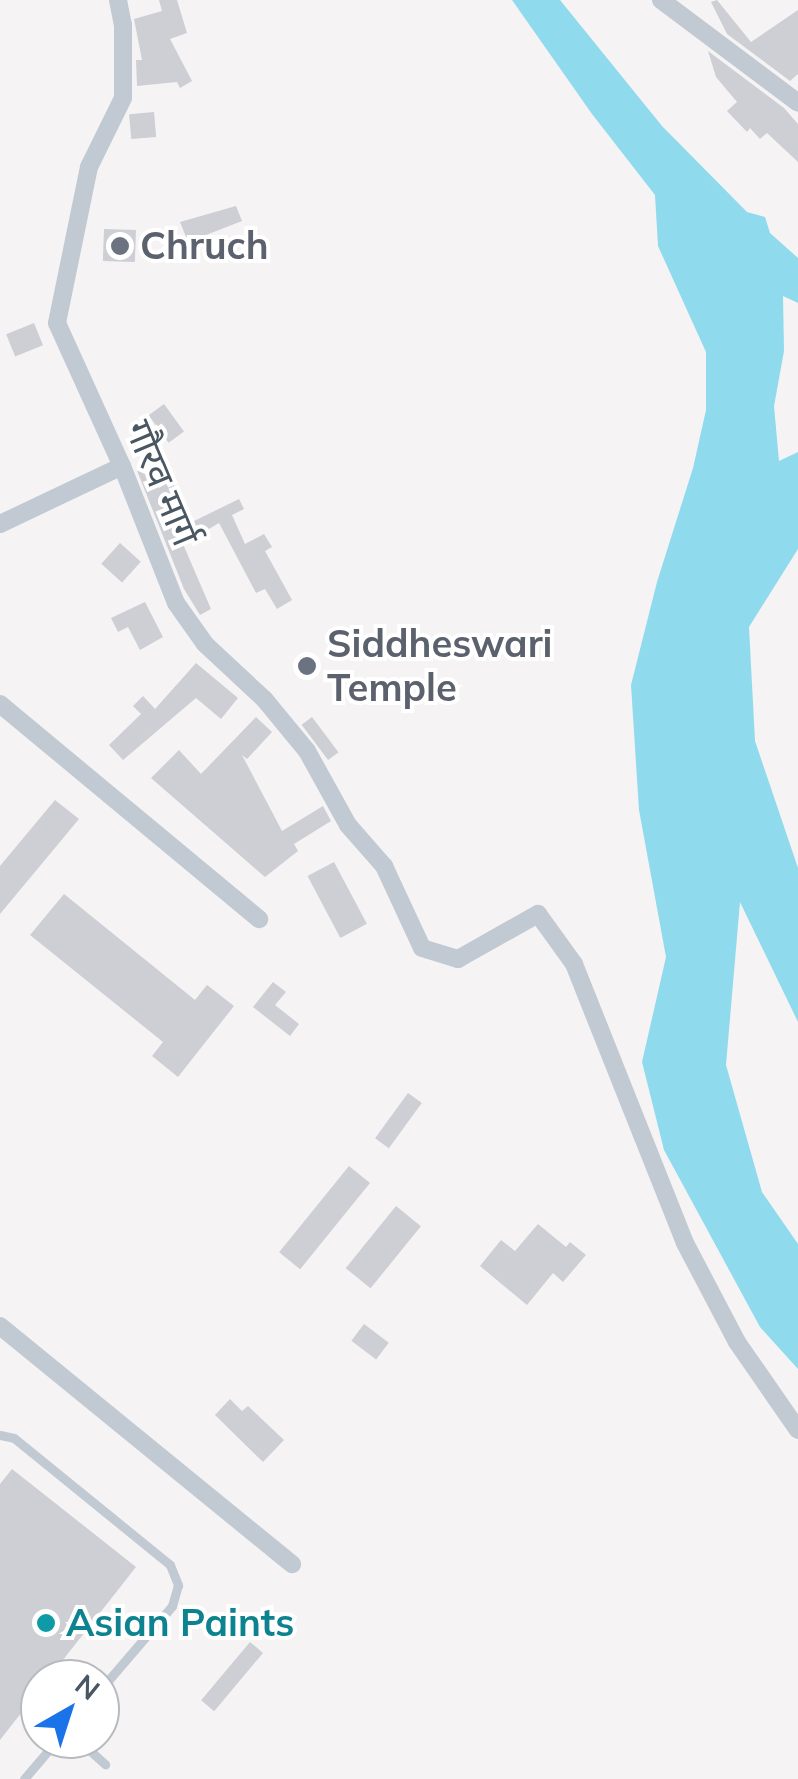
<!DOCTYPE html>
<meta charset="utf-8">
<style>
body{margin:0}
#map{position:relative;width:798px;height:1779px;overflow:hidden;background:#f5f3f3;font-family:Mulish,"Noto Sans Devanagari",sans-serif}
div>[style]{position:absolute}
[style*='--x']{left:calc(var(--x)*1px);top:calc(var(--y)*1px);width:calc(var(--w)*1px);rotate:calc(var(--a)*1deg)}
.water>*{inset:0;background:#90daee}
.building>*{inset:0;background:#cdcfd5;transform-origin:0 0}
.lane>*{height:9px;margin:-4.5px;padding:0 4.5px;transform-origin:4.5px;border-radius:4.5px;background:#c1cad2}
.street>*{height:18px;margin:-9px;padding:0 9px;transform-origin:9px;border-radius:9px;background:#c1cad2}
.dots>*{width:28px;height:28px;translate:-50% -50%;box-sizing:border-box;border:5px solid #fff;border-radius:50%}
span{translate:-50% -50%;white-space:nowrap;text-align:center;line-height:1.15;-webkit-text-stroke:8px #fff;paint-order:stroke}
.worship-label{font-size:38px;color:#5b616d;font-weight:700}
.left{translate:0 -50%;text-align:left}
.street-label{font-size:38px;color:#4a5661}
.culture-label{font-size:38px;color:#0d838f;font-weight:700}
.north{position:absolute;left:20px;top:1659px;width:100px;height:100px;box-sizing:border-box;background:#fff;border:2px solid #b7bbc0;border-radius:50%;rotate:39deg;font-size:28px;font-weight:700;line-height:40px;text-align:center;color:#4a5661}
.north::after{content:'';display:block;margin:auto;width:35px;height:45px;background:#1a73e8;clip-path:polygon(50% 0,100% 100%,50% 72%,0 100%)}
</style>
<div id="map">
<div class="water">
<i style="clip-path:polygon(512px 0,560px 0,662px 126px,747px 212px,765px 217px,770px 233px,798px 258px,798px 303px,783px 296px,784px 351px,774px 406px,779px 461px,798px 452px,798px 549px,749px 627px,755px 741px,798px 868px,798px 1022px,740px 902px,726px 1065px,762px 1192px,798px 1244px,798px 1369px,760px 1327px,664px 1150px,642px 1062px,666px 957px,639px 810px,631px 685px,657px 582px,693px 468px,706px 410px,706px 352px,658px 246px,655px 195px,592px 114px)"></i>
</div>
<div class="building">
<i style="clip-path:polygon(159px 0,177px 0,187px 33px,170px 39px,192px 81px,180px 88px,177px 82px,137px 86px,136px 60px,142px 60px,134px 19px,162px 11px)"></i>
<i style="clip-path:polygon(717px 0,751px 42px,798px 10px,798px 74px,790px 81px,727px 34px,711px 2px)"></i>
<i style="clip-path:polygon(708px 51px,784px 108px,798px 124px,798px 162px,767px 133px,760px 139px,750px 128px,747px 132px,727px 111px,737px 102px,716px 77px)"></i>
<i style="left:154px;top:112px;width:25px;height:25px;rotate:85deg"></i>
<i style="clip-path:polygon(236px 206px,242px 221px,188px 242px,180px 222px)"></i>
<i style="left:104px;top:229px;width:32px;height:32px;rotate:2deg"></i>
<i style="left:34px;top:323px;width:24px;height:30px;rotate:68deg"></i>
<i style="left:164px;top:404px;width:34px;height:19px;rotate:54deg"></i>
<i style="clip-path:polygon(148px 463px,159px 488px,171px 480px,179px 493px,171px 498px,186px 525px,239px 499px,244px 509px,232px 515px,245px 544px,264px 534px,272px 547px,265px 551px,292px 600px,277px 609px,265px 589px,256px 593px,219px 523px,183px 544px,211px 609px,200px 615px,184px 589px,136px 468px)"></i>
<i style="left:120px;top:543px;width:28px;height:28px;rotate:42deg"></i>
<i style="clip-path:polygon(145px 602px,163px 637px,140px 650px,128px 627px,118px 632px,111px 618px)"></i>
<i style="clip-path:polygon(196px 663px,238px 698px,221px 719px,196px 698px,123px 760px,109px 745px,141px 714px,133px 706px,143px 696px,155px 709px)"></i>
<i style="clip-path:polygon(256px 717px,272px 732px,247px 759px,242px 755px,282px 831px,323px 806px,331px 821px,294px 844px,298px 851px,265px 877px,151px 778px,179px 750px,201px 774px)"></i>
<i style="left:312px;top:717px;width:44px;height:13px;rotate:53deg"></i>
<i style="clip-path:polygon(55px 800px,79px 819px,0 914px,0 866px)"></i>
<i style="left:334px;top:862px;width:70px;height:30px;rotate:62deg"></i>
<i style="clip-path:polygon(64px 894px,195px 1000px,207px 985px,234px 1006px,178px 1077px,152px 1056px,163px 1042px,30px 935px)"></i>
<i style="clip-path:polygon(273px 982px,286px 992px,275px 1005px,299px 1024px,290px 1036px,253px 1007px)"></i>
<i style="left:408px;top:1093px;width:17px;height:56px;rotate:36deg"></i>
<i style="left:349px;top:1166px;width:27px;height:111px;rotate:39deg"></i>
<i style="left:396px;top:1206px;width:32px;height:80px;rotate:39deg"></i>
<i style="clip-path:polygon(538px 1224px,566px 1247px,570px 1242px,586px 1255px,563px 1282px,553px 1273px,527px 1305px,480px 1266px,501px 1240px,515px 1251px)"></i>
<i style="left:364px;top:1324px;width:31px;height:21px;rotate:37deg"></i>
<i style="clip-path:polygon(230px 1399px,242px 1411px,248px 1406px,284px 1440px,263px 1462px,215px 1415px)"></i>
<i style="clip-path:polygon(12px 1469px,136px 1567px,48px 1679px,40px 1679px,40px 1689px,0 1740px,0 1484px)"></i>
<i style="left:250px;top:1642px;width:17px;height:76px;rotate:40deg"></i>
</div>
<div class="lane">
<i style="--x:0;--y:1435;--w:14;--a:12"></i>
<i style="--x:14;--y:1438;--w:201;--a:39.1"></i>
<i style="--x:170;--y:1565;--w:22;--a:68"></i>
<i style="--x:178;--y:1585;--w:22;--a:106"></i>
<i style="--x:172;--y:1606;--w:111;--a:130.6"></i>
<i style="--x:77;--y:1739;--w:38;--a:42"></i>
<i style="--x:24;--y:1779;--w:52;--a:-49.6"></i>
</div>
<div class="street">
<i style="--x:118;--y:0;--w:25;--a:79"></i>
<i style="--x:123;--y:25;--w:73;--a:90"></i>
<i style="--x:123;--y:98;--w:77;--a:116.2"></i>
<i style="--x:89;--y:167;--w:159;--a:101.6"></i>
<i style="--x:57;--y:323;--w:157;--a:65.6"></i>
<i style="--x:122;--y:466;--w:147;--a:68.5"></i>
<i style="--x:176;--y:603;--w:50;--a:54.7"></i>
<i style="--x:205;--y:644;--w:82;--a:43"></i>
<i style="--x:265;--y:700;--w:66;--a:50.5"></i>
<i style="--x:307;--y:751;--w:85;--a:61"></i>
<i style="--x:348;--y:825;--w:55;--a:48.7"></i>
<i style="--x:384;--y:866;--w:90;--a:65.1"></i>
<i style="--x:422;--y:948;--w:38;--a:17"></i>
<i style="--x:458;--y:959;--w:92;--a:-29.4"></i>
<i style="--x:538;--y:914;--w:62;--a:54.2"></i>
<i style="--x:574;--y:964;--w:300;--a:68.3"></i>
<i style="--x:685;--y:1243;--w:112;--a:62.3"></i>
<i style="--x:737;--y:1342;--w:107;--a:55.3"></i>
<i style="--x:661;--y:0;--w:171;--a:36.9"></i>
<i style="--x:0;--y:524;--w:135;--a:-25.4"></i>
<i style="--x:0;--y:704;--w:337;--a:39.7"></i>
<i style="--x:0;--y:1326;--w:377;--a:39.2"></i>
</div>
<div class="dots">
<i style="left:120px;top:246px;background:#6b7280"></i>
<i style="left:307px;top:666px;background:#6b7280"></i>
<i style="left:46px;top:1623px;background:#0f9aa8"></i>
</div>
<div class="worship-label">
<span class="left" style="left:140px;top:246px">Chruch</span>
<span class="left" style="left:327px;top:666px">Siddheswari<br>Temple</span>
</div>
<div class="street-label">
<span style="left:162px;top:483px;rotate:67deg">गौरव मार्ग</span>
</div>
<div class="culture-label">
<span class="left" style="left:66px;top:1623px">Asian Paints</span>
</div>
<div class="north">N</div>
</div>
